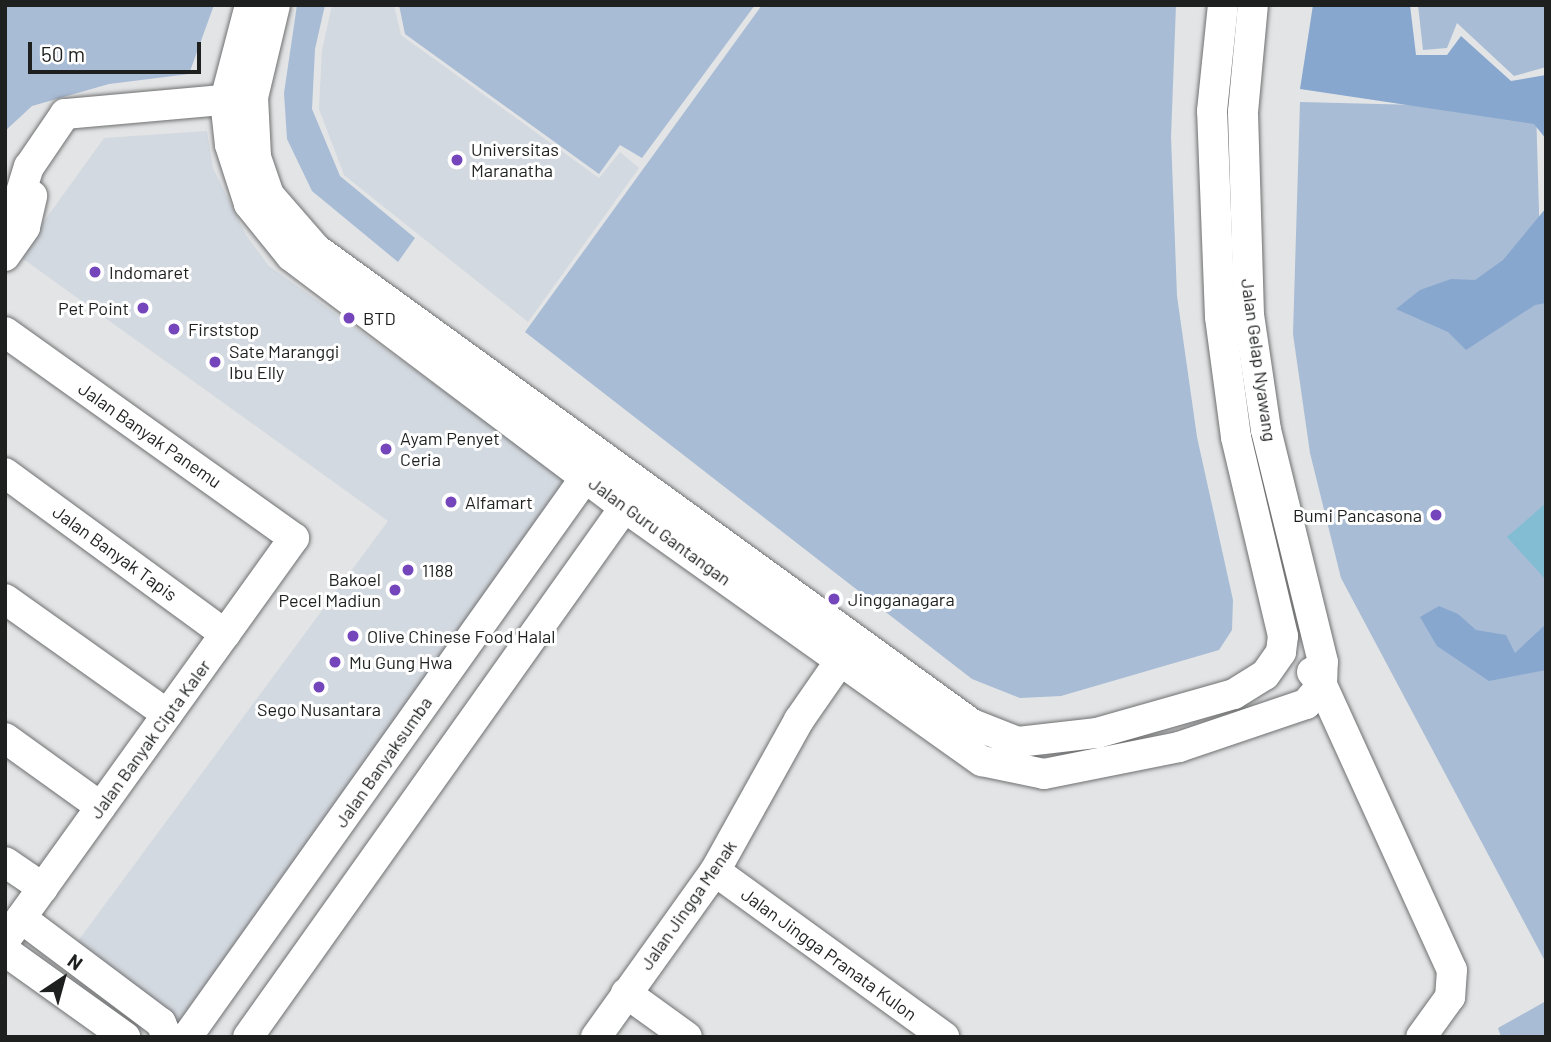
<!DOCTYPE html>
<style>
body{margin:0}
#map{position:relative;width:1551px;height:1042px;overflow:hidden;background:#e3e4e5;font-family:Barlow,sans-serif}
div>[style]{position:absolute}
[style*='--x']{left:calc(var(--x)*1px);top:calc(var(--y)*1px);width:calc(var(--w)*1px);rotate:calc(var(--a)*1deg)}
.built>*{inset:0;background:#d3d9e0}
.green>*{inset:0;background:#a8bcd5}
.forest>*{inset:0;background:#87a7cf}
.water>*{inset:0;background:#82bdd4}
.roads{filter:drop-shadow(0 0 2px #6f7071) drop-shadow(0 0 2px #6f7071)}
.minor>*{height:30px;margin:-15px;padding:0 15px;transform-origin:15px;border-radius:15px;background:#fff}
.dots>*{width:19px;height:19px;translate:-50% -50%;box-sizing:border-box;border:4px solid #fff;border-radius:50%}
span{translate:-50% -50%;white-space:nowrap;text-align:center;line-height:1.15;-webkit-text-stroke:6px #fff;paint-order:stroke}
.poi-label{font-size:18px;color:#1e1f1f}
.left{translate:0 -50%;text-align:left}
.right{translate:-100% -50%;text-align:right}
.street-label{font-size:18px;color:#1e1f1f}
.frame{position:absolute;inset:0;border:7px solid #1e1f1f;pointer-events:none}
.north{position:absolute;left:28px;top:944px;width:70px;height:70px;-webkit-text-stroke:5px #fff;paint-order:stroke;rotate:36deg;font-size:19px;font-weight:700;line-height:28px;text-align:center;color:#1e1f1f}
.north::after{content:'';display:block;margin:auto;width:24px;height:32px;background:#1e1f1f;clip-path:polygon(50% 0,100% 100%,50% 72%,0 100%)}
.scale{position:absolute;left:28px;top:42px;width:173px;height:32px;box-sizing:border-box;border:4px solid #1e1f1f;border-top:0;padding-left:9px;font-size:21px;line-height:24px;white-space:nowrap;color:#1e1f1f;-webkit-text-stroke:5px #fff;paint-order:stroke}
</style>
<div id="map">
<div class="built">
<i style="clip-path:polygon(332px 5px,394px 5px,401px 35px,599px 178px,620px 152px,639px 168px,528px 322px,344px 175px,319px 109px,322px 50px)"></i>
<i style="clip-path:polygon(207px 131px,213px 168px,246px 235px,269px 266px,568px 480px,185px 1025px,75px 945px,388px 521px,19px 256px,104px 138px)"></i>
</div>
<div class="green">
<i style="clip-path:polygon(5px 5px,214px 5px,189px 74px,109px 84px,32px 106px,5px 131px)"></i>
<i style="clip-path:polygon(297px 5px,325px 5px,315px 49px,312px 109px,340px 176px,415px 238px,398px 262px,312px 191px,287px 139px,284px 93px)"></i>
<i style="clip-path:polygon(399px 5px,755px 5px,642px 158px,620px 145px,599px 174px,405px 34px)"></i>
<i style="clip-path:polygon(762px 5px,1176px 5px,1171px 137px,1177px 296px,1197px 437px,1233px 600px,1232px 630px,1219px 650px,1061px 696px,1020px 698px,972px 679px,525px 332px)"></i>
<i style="clip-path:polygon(1418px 5px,1546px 5px,1546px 67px,1514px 76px,1457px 23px,1447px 48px,1423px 50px)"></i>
<i style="clip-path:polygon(1300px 102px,1536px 108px,1541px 280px,1546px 286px,1546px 963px,1341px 578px,1310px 453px,1293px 334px)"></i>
<i style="clip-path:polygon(1546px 1001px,1546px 1037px,1501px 1037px,1498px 1028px)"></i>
</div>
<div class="forest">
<i style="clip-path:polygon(1313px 5px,1410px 5px,1416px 55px,1447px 55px,1461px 36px,1511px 81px,1546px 75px,1546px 139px,1534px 124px,1300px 89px)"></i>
<i style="clip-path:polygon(1546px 208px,1546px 303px,1535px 305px,1466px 350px,1448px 332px,1396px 309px,1420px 290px,1451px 279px,1475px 280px,1503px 260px)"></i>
<i style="clip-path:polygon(1439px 606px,1458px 614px,1476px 630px,1506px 635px,1515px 653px,1546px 624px,1546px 670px,1489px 681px,1437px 646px,1420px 617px)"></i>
</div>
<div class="water">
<i style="clip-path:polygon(1546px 503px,1546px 580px,1507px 537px)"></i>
</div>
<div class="roads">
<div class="minor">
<i style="--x:250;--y:5;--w:98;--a:104.7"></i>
<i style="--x:225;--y:100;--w:45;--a:83.7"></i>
<i style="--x:230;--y:145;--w:62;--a:72.1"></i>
<i style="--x:249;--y:204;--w:67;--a:51.1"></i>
<i style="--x:291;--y:256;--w:417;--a:37"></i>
<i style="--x:624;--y:507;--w:439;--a:35.4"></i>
<i style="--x:982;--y:761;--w:63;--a:11.8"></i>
<i style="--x:1044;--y:774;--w:138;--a:-11.3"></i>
<i style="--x:1179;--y:747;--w:134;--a:-18.7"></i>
<i style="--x:1306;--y:704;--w:25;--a:-50"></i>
<i style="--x:1322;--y:685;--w:23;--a:-88"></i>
<i style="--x:1323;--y:662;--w:239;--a:-103.8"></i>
<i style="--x:1266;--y:430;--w:116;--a:-98.4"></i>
<i style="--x:1249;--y:315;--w:203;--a:-91.7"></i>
<i style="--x:1243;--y:112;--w:107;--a:-84.7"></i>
<i style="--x:275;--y:5;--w:95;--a:103.4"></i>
<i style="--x:253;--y:97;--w:60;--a:87.1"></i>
<i style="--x:256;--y:157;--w:40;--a:71.1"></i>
<i style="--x:269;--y:195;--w:72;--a:49"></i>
<i style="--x:316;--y:249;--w:810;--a:35.91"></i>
<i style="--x:972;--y:724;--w:49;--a:21.4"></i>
<i style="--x:1018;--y:742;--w:80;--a:-6.5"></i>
<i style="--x:1097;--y:733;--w:142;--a:-15.9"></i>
<i style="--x:1234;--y:694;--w:36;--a:-32"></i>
<i style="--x:1265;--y:675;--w:28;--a:-55"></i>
<i style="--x:1281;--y:652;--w:16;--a:-83"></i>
<i style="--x:1283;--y:636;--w:204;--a:-103.3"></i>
<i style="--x:1236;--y:437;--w:121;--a:-97.6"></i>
<i style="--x:1220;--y:317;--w:206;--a:-92.2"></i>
<i style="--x:1212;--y:111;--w:107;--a:-84.1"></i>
<i style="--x:5;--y:220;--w:22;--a:-54"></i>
<i style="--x:18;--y:202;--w:37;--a:-73"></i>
<i style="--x:29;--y:167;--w:64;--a:-55.8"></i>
<i style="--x:65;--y:114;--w:182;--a:-5.1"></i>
<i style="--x:5;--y:256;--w:35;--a:-55"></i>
<i style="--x:25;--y:227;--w:32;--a:-77"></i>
<i style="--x:5;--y:332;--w:355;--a:35.5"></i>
<i style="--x:294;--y:538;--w:495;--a:125.7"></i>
<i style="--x:5;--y:473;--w:273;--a:36.2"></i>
<i style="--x:5;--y:599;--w:199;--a:35.4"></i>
<i style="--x:1312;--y:672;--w:16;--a:52"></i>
<i style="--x:1322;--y:685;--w:313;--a:65.5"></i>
<i style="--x:1452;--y:970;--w:27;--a:94"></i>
<i style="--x:1450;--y:997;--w:49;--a:125.9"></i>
<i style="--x:5;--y:738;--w:118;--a:35.7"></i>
<i style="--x:5;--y:862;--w:46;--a:34.4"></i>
<i style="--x:715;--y:871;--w:283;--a:35.9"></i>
<i style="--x:21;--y:918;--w:175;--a:36.9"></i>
<i style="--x:161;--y:1023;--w:15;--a:67"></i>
<i style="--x:5;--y:951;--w:148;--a:35.6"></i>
<i style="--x:626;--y:993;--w:75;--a:35.8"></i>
<i style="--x:187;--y:1037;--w:707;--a:-54.56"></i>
<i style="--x:248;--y:1037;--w:670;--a:-54.6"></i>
<i style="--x:596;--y:1037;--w:204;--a:-54.4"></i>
<i style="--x:715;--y:871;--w:173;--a:-60.9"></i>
<i style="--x:799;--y:720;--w:88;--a:-55.2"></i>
</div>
</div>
<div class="dots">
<i style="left:457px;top:160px;background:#7545bc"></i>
<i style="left:95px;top:272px;background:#7545bc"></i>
<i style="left:143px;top:308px;background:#7545bc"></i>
<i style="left:349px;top:318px;background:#7545bc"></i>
<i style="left:174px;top:329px;background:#7545bc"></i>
<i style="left:215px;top:362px;background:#7545bc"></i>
<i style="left:386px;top:449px;background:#7545bc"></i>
<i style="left:451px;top:502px;background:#7545bc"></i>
<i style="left:1436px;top:515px;background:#7545bc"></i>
<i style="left:408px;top:570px;background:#7545bc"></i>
<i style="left:395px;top:590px;background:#7545bc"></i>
<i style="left:834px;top:599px;background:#7545bc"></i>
<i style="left:353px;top:636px;background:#7545bc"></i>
<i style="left:335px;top:662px;background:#7545bc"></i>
<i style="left:319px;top:687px;background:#7545bc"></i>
</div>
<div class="poi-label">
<span class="left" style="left:471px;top:160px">Universitas<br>Maranatha</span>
<span class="left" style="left:109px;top:272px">Indomaret</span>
<span class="right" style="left:129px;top:308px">Pet Point</span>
<span class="left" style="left:363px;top:318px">BTD</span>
<span class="left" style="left:188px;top:329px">Firststop</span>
<span class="left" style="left:229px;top:362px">Sate Maranggi<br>Ibu Elly</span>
<span class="left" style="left:400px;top:449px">Ayam Penyet<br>Ceria</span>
<span class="left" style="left:465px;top:502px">Alfamart</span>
<span class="right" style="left:1422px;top:515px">Bumi Pancasona</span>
<span class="left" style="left:422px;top:570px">1188</span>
<span class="right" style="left:381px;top:590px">Bakoel<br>Pecel Madiun</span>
<span class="left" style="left:848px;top:599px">Jingganagara</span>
<span class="left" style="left:367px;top:636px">Olive Chinese Food Halal</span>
<span class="left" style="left:349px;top:662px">Mu Gung Hwa</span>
<span style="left:319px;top:709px">Sego Nusantara</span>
</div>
<div class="street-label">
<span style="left:1259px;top:360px;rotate:82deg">Jalan Gelap Nyawang</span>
<span style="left:150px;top:435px;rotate:35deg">Jalan Banyak Panemu</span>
<span style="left:660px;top:531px;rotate:36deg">Jalan Guru Gantangan</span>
<span style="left:115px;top:553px;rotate:36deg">Jalan Banyak Tapis</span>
<span style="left:150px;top:739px;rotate:-54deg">Jalan Banyak Cipta Kaler</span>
<span style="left:383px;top:762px;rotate:-55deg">Jalan Banyaksumba</span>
<span style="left:688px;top:905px;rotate:-55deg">Jalan Jingga Menak</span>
<span style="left:829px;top:954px;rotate:36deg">Jalan Jingga Pranata Kulon</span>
</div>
<div class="frame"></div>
<div class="north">N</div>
<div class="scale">50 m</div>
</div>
